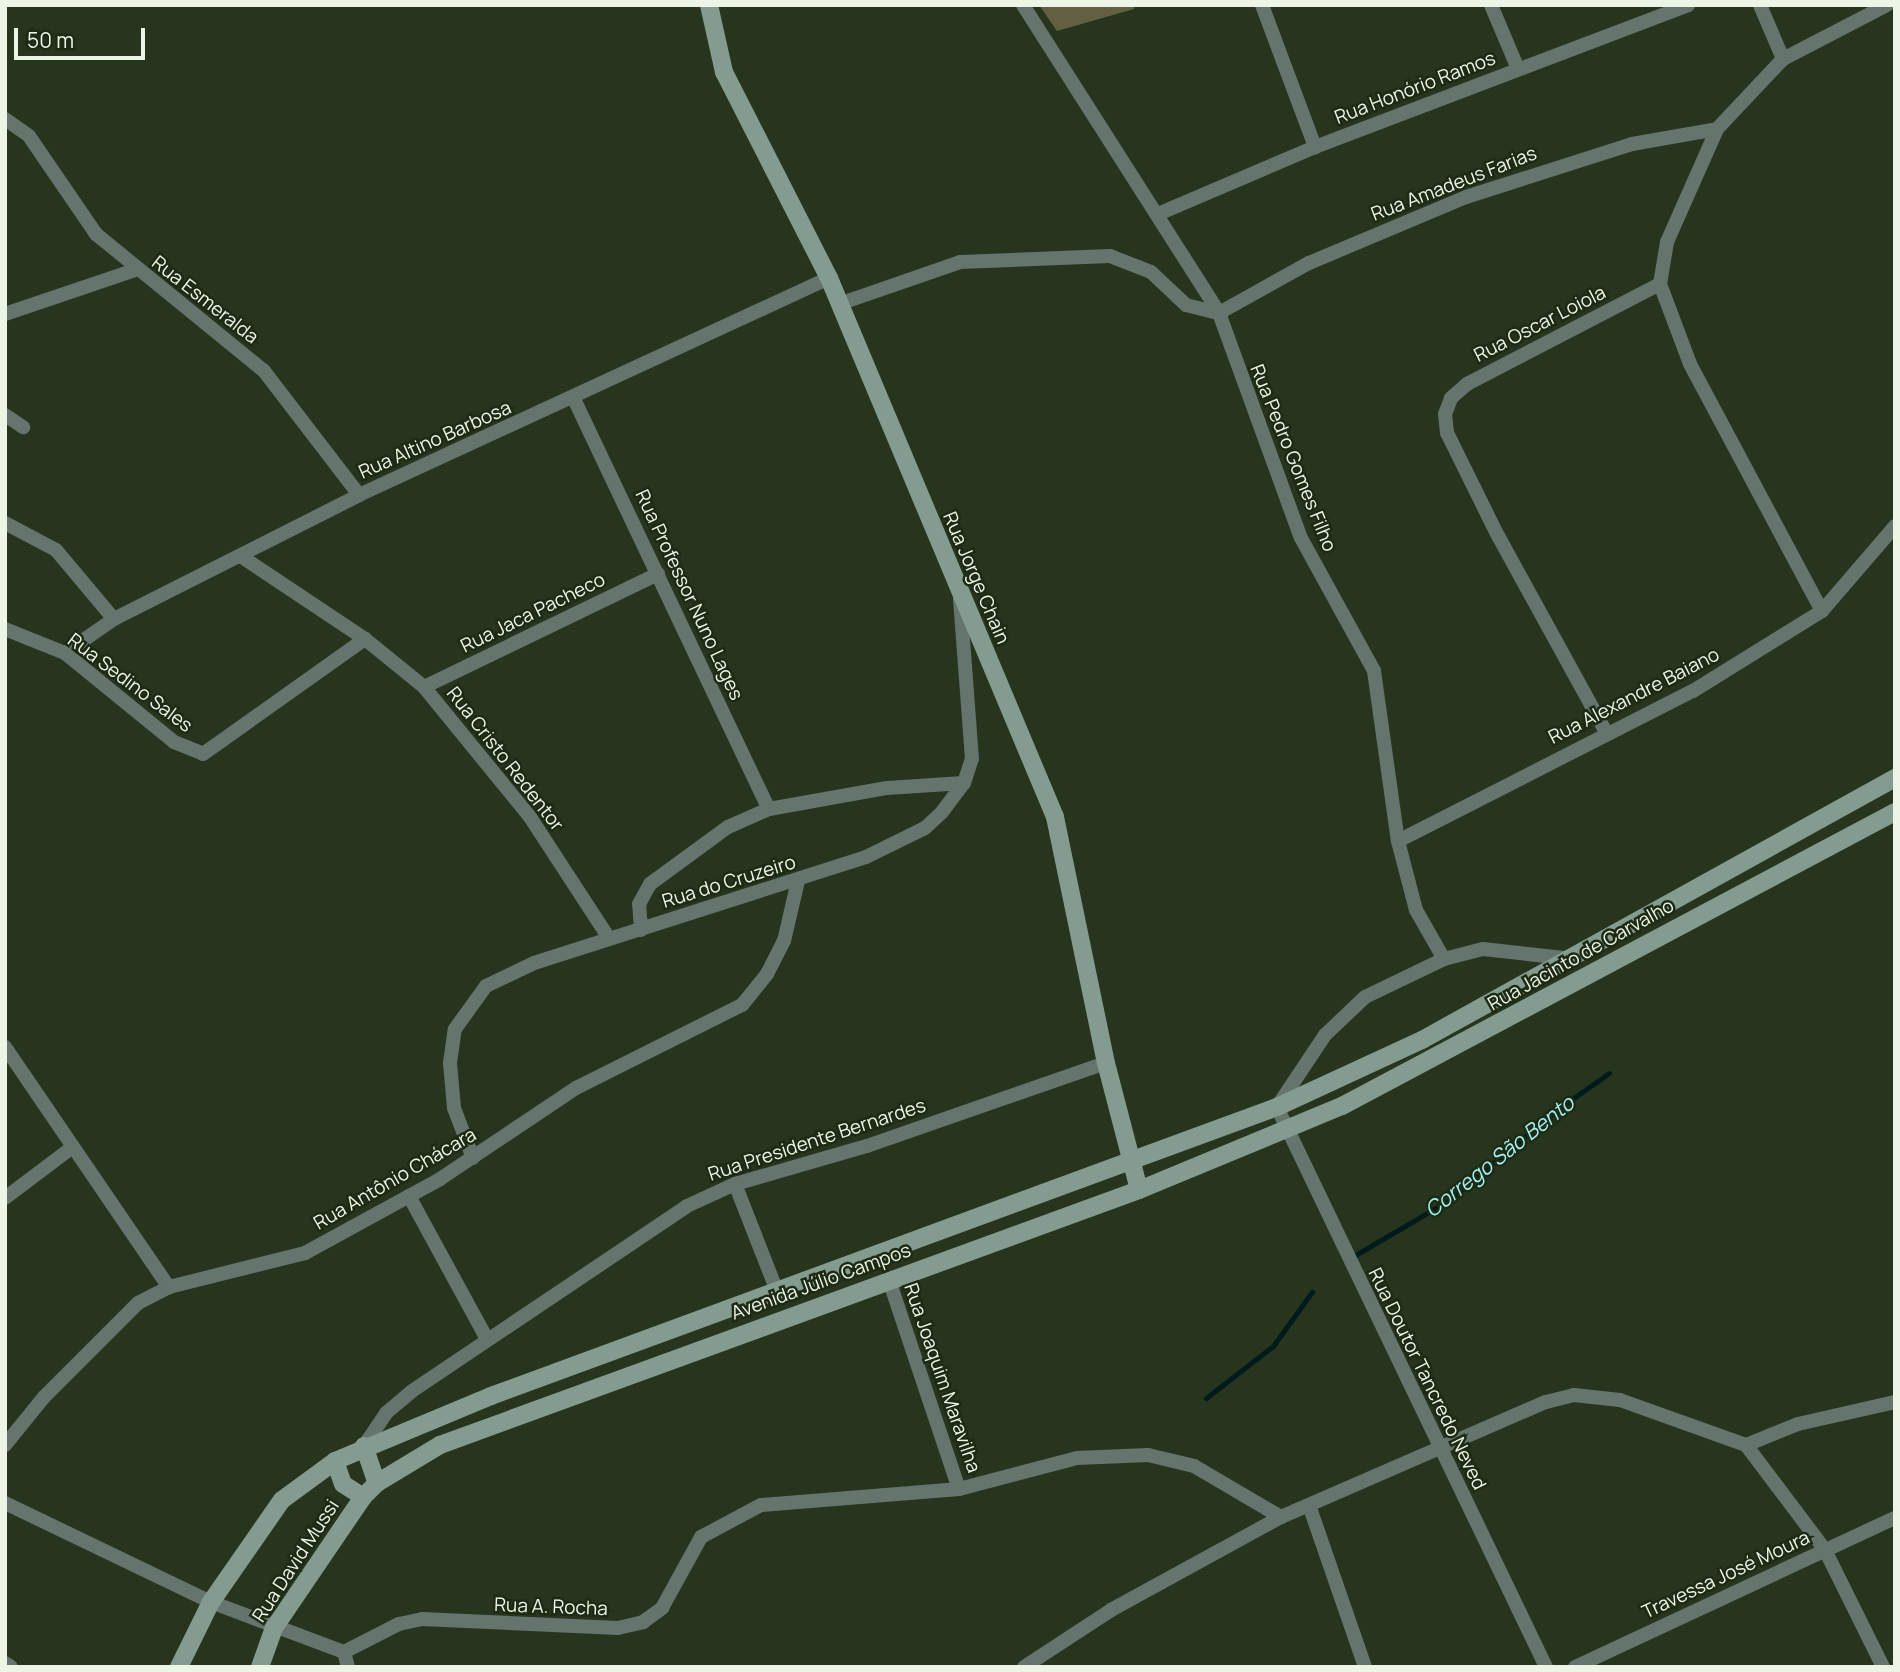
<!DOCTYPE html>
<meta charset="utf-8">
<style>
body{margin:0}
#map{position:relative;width:1900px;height:1672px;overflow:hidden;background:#27351e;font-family:Manrope,sans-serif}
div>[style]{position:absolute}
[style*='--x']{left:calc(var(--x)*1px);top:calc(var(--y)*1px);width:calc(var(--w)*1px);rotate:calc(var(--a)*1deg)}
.stream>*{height:5px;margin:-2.5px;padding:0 2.5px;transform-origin:2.5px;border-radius:2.5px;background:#001b1c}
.building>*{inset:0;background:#635f42}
.street>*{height:14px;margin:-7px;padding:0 7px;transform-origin:7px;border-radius:7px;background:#66746e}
.secondary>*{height:18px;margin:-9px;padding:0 9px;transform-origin:9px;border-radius:9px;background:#849b90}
span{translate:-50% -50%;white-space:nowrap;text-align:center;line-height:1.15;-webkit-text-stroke:5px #1d2b14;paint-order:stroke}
.street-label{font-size:19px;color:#ecf5e6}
.water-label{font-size:21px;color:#a4f1f2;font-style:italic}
.frame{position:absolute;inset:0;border:7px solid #ecf5e6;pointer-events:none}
.scale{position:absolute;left:14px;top:28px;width:131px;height:32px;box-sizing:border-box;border:4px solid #ecf5e6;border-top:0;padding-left:9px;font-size:21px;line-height:24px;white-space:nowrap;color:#ecf5e6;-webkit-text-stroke:5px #1d2b14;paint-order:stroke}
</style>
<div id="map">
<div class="stream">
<i style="--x:1352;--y:1257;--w:113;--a:-30.4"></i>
<i style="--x:1449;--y:1200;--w:138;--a:-40"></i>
<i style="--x:1555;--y:1111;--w:66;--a:-35.1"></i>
<i style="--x:1206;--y:1398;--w:85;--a:-37.8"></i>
<i style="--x:1273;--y:1346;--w:67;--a:-54.2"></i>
</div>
<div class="building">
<i style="clip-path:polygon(1039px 5px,1134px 5px,1134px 9px,1057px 31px)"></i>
</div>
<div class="street">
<i style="--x:1023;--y:5;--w:365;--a:57.5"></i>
<i style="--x:1219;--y:313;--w:239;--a:70"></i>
<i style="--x:1301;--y:538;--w:152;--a:61.2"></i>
<i style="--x:1374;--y:671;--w:172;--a:82"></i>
<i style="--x:1398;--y:841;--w:71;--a:75.4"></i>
<i style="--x:1416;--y:910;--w:56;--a:60.3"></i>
<i style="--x:1262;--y:5;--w:152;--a:69.5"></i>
<i style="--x:1491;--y:5;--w:69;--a:67.1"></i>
<i style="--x:1760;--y:5;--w:59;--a:66.9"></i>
<i style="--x:5;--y:119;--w:29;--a:35"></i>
<i style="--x:29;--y:136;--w:119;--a:55.6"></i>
<i style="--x:96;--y:234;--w:217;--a:39.2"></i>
<i style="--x:264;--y:371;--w:156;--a:52.5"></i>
<i style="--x:1158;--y:214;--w:171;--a:-23.1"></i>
<i style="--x:1315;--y:147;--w:399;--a:-20.8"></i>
<i style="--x:1660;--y:284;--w:43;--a:-80.5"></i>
<i style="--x:1667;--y:242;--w:124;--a:-66.1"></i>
<i style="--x:1717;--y:129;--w:96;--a:-46.7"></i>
<i style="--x:1783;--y:59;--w:117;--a:-27.4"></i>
<i style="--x:1660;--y:284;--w:85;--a:69.4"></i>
<i style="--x:1690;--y:364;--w:280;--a:61.9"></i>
<i style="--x:839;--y:304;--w:128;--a:-19.1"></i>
<i style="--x:960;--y:262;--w:150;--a:-2.3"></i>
<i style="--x:1110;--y:256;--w:44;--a:21.3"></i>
<i style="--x:1151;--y:272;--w:48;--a:43.3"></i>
<i style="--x:1186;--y:305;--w:34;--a:14"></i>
<i style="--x:1219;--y:313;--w:103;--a:-29.1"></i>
<i style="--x:1309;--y:263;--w:170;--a:-22.8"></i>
<i style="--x:1466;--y:197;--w:174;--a:-17.7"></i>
<i style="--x:1632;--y:144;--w:86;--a:-10"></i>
<i style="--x:5;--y:314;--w:137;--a:-18.7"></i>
<i style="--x:574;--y:399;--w:454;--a:64.6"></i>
<i style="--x:5;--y:415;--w:22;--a:34"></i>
<i style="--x:5;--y:523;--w:58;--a:27.9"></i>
<i style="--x:56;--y:550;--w:90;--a:50"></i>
<i style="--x:242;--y:557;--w:148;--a:33.7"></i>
<i style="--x:365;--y:639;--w:76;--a:39.1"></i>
<i style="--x:424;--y:687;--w:168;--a:50.8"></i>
<i style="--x:530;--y:817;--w:145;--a:56.9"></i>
<i style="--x:5;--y:629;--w:65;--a:21.8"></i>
<i style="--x:65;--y:653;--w:141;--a:39.2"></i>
<i style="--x:174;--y:742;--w:31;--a:22"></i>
<i style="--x:203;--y:754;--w:199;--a:-35.4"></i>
<i style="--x:65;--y:653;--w:60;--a:-34.8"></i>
<i style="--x:114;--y:619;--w:275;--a:-26.8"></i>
<i style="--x:359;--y:495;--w:518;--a:-24.78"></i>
<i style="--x:424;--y:687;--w:260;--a:-25.8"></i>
<i style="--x:1607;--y:734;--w:226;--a:-118.8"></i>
<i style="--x:1498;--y:536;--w:115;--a:-116.3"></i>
<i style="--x:1447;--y:433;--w:19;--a:-96"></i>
<i style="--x:1445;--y:414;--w:17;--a:-69"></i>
<i style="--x:1451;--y:398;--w:21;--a:-41"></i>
<i style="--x:1467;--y:384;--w:217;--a:-27.4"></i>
<i style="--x:1398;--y:841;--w:331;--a:-27"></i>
<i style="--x:1693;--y:691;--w:152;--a:-31.8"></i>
<i style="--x:1822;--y:611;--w:112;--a:-49.3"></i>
<i style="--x:641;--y:930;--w:26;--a:-94"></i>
<i style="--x:639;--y:904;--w:23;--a:-61"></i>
<i style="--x:650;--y:884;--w:97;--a:-36.2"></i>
<i style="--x:728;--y:827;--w:45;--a:-23.7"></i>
<i style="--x:769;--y:809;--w:120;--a:-10.1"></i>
<i style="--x:887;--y:788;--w:77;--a:-3.7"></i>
<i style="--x:5;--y:1047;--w:291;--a:55.7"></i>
<i style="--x:473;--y:1158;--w:53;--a:-110.8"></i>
<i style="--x:454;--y:1108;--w:45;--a:-95.1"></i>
<i style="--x:450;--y:1063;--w:34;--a:-82"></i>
<i style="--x:455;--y:1029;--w:53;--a:-54.2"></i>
<i style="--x:486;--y:986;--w:53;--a:-25.6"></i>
<i style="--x:534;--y:963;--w:349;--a:-17.7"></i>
<i style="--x:866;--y:857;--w:66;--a:-26.2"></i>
<i style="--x:925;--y:828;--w:23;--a:-43"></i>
<i style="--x:942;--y:812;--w:36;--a:-53"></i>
<i style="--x:964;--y:783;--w:25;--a:-72"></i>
<i style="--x:972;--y:759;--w:161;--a:-94.3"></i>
<i style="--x:735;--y:1184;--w:115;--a:68.6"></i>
<i style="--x:409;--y:1196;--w:163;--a:61.4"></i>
<i style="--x:5;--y:1198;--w:81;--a:-37"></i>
<i style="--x:889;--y:1280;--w:220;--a:71.5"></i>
<i style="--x:5;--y:1445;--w:62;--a:-50.9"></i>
<i style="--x:44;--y:1397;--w:133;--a:-45"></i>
<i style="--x:138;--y:1303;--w:35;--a:-27"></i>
<i style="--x:169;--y:1287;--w:140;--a:-14"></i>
<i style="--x:305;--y:1253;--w:154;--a:-28.7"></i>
<i style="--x:440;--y:1179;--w:164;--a:-33.8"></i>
<i style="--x:576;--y:1088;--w:186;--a:-26.6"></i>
<i style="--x:742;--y:1005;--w:40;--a:-51"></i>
<i style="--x:767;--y:974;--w:37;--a:-63"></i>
<i style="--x:784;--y:941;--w:62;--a:-76.9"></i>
<i style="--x:1746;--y:1445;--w:56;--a:-22"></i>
<i style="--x:1798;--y:1424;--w:99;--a:-12.8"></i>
<i style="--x:364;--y:1446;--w:40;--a:-56"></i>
<i style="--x:386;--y:1413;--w:34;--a:-40"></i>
<i style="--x:412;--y:1391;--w:331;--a:-33.9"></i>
<i style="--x:687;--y:1206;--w:53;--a:-24.6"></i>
<i style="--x:735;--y:1184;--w:137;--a:-16.1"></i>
<i style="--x:867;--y:1146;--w:253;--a:-19.2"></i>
<i style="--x:5;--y:1503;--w:229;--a:25.7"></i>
<i style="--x:211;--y:1602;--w:142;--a:20.6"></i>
<i style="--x:344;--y:1652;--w:16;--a:75"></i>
<i style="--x:1310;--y:1508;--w:168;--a:70.9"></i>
<i style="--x:344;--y:1652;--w:62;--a:-27"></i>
<i style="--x:399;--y:1624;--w:24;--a:-12"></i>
<i style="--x:422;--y:1619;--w:196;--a:2.6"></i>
<i style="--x:618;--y:1628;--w:26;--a:-13"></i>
<i style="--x:643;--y:1622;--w:24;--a:-36"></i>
<i style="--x:662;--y:1608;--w:81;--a:-61.2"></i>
<i style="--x:701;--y:1537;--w:68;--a:-28.1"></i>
<i style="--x:761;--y:1505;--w:199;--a:-4.6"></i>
<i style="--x:959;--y:1489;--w:122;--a:-14.7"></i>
<i style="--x:1077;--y:1458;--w:71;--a:-2.4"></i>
<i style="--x:1148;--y:1455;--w:47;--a:13.4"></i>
<i style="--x:1194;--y:1466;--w:101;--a:30.4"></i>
<i style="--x:5;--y:1663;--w:7;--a:34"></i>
<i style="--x:1024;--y:1667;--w:104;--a:-33.2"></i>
<i style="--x:1111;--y:1610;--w:194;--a:-28.7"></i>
<i style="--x:1281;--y:1517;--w:289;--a:-23.5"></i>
<i style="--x:1546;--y:1402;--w:29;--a:-14"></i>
<i style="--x:1574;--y:1395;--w:46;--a:6.2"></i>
<i style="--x:1620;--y:1400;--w:134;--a:19.7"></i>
<i style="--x:1746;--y:1445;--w:131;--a:53"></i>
<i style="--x:1825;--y:1550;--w:131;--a:63.6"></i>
<i style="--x:1546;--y:1667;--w:621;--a:-115.66"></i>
<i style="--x:1277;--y:1107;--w:87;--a:-56.3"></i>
<i style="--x:1325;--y:1035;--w:55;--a:-43.5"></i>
<i style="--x:1365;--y:997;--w:88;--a:-25.7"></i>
<i style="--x:1444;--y:959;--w:40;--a:-14.4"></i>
<i style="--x:1483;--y:949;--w:81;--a:6.4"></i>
<i style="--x:1575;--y:1667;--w:353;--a:-25"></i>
</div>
<div class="secondary">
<i style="--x:709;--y:5;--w:69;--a:77.4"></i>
<i style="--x:724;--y:72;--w:231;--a:63"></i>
<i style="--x:829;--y:278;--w:584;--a:67.25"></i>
<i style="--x:1055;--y:817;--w:251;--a:78.3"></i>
<i style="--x:1106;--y:1063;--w:131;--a:75.4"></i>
<i style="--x:364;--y:1446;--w:39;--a:71"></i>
<i style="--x:335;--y:1461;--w:24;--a:71"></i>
<i style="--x:343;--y:1484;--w:24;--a:33"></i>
<i style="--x:179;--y:1667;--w:72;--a:-63.8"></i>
<i style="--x:211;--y:1602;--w:124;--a:-55.2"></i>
<i style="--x:282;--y:1500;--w:66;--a:-36.3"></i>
<i style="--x:335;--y:1461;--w:169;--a:-22.6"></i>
<i style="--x:491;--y:1396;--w:837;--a:-20.19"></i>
<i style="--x:1277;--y:1107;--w:160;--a:-24.8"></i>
<i style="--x:1422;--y:1040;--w:541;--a:-28.98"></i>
<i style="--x:260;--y:1667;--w:41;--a:-70.3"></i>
<i style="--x:274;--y:1628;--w:158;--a:-55.8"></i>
<i style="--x:363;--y:1497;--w:20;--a:-45"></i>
<i style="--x:377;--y:1483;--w:74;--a:-31.1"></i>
<i style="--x:440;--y:1445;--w:744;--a:-20.04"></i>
<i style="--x:1139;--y:1190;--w:220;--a:-22.5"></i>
<i style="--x:1342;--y:1106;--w:626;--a:-28"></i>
</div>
<div class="street-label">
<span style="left:1415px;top:88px;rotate:-21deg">Rua Honório Ramos</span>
<span style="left:1454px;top:184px;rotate:-21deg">Rua Amadeus Farias</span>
<span style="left:205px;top:300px;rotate:38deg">Rua Esmeralda</span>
<span style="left:1540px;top:324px;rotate:-27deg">Rua Oscar Loiola</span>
<span style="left:435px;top:440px;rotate:-24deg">Rua Altino Barbosa</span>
<span style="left:1293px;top:458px;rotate:68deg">Rua Pedro Gomes Filho</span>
<span style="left:976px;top:578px;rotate:67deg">Rua Jorge Chain</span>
<span style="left:689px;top:595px;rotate:65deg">Rua Professor Nuno Lages</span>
<span style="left:533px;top:613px;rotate:-26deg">Rua Jaca Pacheco</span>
<span style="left:130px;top:683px;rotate:37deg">Rua Sedino Sales</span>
<span style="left:1634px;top:696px;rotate:-27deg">Rua Alexandre Baiano</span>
<span style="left:505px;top:759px;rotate:52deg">Rua Cristo Redentor</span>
<span style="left:729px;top:882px;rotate:-17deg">Rua do Cruzeiro</span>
<span style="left:1581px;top:955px;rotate:-29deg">Rua Jacinto de Carvalho</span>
<span style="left:817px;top:1140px;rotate:-18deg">Rua Presidente Bernardes</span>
<span style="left:395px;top:1179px;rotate:-30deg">Rua Antônio Chácara</span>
<span style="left:821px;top:1282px;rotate:-20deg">Avenida Júlio Campos</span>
<span style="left:942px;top:1378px;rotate:71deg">Rua Joaquim Maravilha</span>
<span style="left:1427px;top:1379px;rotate:64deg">Rua Doutor Tancredo Neved</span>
<span style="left:296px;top:1561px;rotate:-57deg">Rua David Mussi</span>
<span style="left:1726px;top:1575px;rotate:-25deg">Travessa José Moura</span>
<span style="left:551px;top:1607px;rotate:2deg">Rua A. Rocha</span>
</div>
<div class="water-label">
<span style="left:1499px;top:1156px;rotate:-38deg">Corrego São Bento</span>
</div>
<div class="frame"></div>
<div class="scale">50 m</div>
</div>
